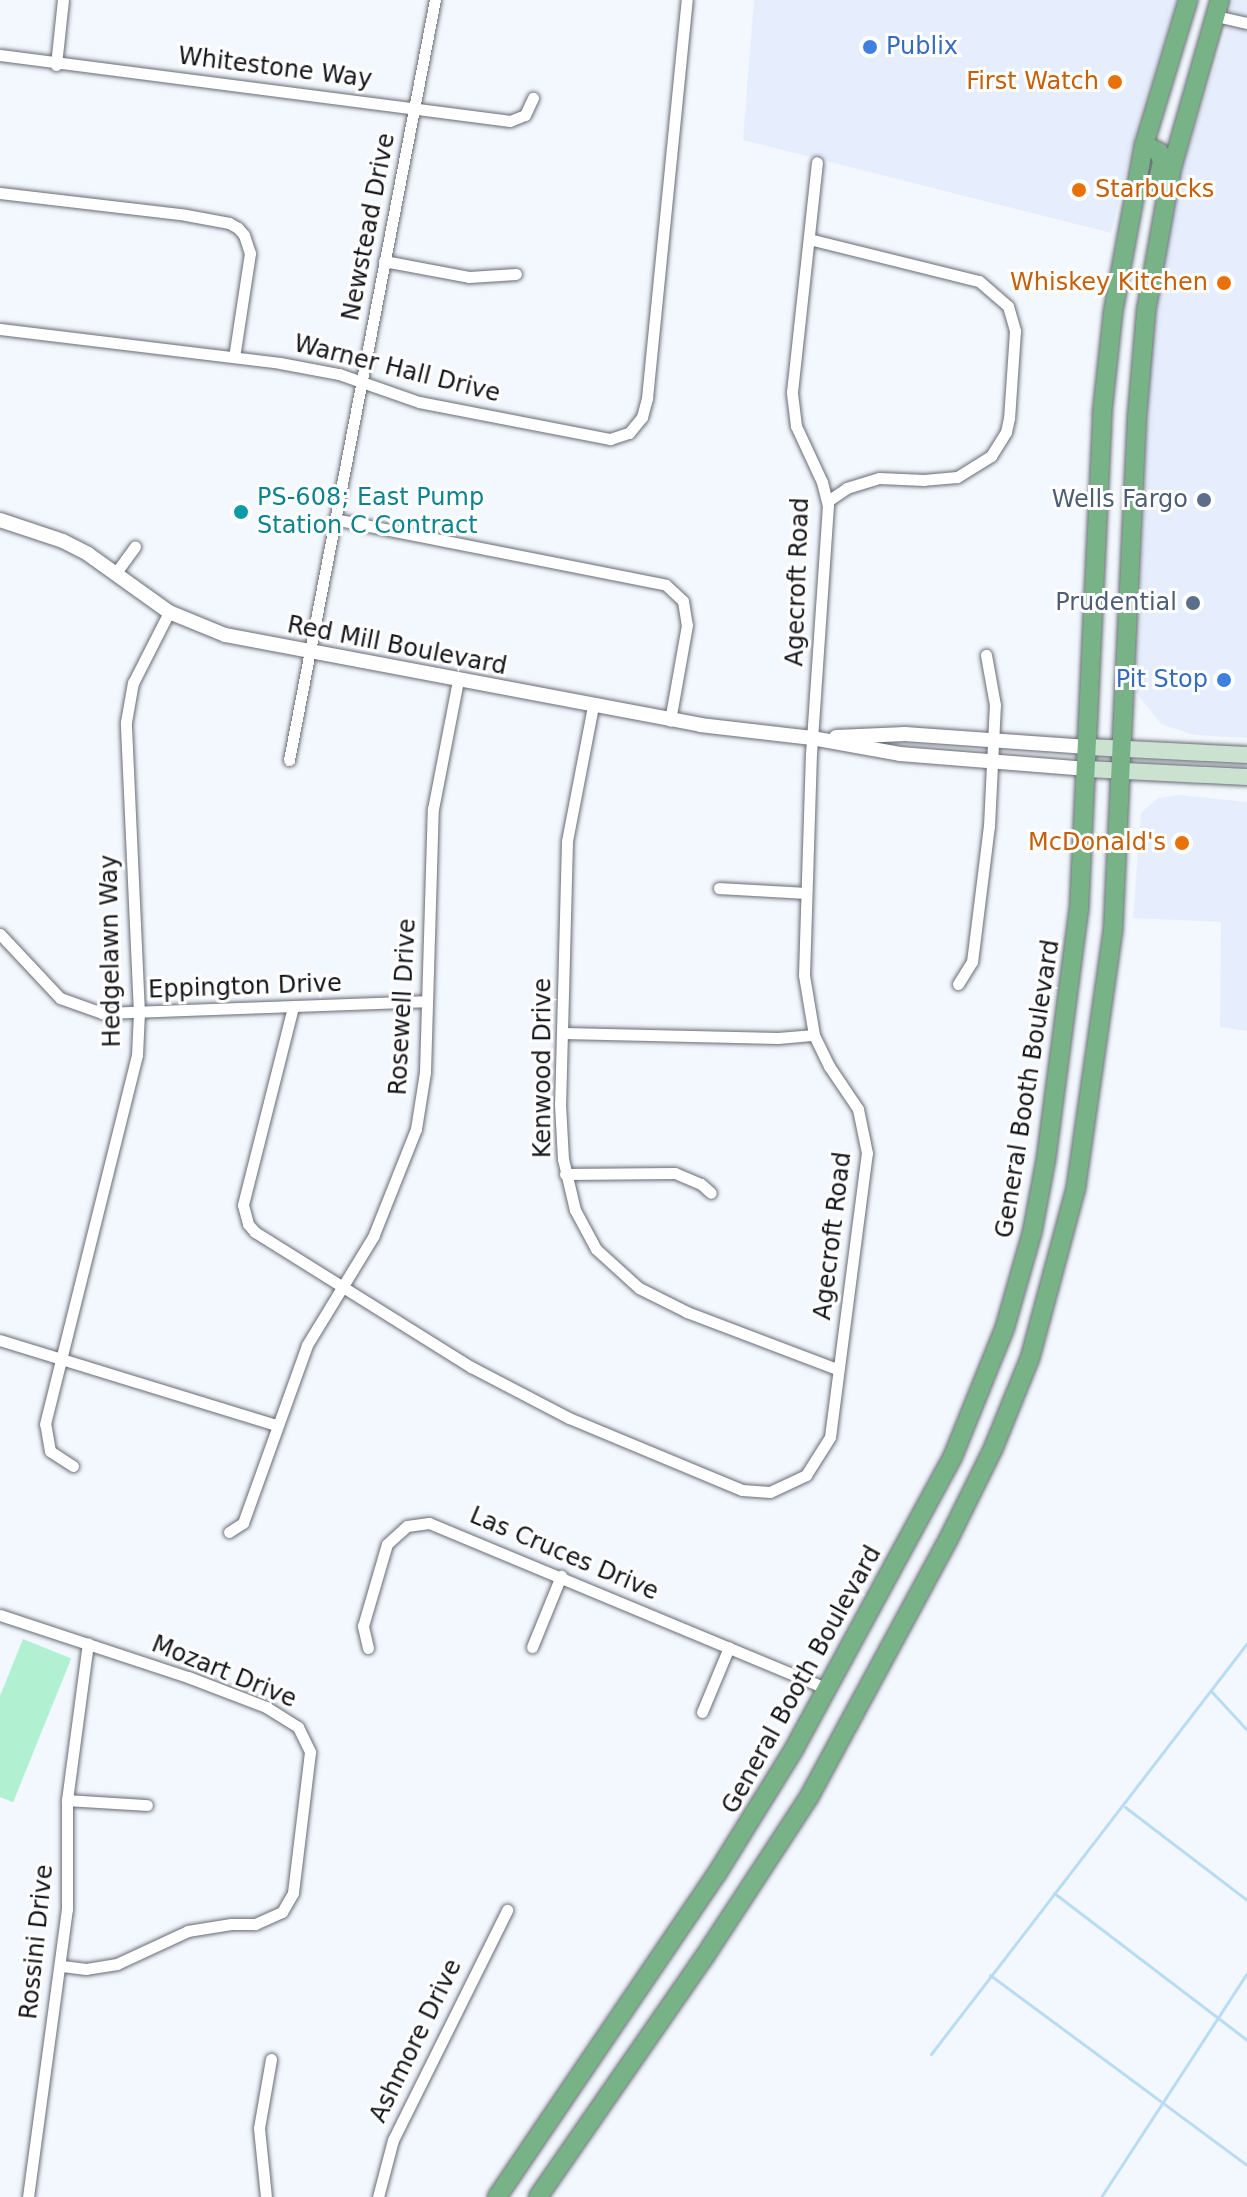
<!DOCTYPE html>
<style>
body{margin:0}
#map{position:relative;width:1247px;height:2197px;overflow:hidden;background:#f3f7fe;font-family:"DejaVu Sans",sans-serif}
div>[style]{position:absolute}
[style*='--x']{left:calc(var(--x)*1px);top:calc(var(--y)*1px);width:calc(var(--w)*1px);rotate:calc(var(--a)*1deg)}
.built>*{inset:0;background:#e6eefe}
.green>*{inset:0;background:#b2f0d2;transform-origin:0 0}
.stream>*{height:3px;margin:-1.5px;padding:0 1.5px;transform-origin:1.5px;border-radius:1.5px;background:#b9dcf3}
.roads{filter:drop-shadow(0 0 2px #686c74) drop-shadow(0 0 2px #686c74)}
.minor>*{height:11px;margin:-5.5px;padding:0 5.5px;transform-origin:5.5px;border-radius:5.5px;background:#fff}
.tertiary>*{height:14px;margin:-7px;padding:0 7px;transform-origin:7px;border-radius:7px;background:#fff}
.secondary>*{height:16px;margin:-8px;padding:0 8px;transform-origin:8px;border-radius:8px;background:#cce2d1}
.trunk>*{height:18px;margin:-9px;padding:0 9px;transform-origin:9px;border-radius:9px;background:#77b386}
.dots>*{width:22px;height:22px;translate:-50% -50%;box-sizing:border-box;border:4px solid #fff;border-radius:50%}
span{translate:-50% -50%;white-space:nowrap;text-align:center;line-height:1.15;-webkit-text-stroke:6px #fff;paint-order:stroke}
.shop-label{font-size:24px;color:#366cbe}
.left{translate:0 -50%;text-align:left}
.right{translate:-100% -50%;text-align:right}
.street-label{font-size:24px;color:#141518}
.food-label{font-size:24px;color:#c56008}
.culture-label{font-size:24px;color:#0d838f}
.service-label{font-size:24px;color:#4e5e75}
</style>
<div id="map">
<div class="built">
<i style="clip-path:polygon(754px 0,1177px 0,1138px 122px,1111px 233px,743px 140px)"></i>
<i style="clip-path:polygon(1233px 0,1247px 0,1247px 738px,1194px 735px,1161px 724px,1136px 692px,1151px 348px,1176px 185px,1226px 33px)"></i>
<i style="clip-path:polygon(1179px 795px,1247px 802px,1247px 1031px,1220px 1027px,1221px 922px,1133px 918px,1141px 813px,1158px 798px)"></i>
</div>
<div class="green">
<i style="left:23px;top:1639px;width:52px;height:155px;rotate:22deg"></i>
</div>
<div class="stream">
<i style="--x:1212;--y:1692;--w:52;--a:47.4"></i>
<i style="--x:1125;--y:1807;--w:153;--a:37.3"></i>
<i style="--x:1054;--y:1893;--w:243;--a:37.3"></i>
<i style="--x:990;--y:1975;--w:320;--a:36.5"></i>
<i style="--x:931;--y:2054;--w:518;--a:-52.44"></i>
<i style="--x:1101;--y:2197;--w:267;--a:-56.9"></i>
</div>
<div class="roads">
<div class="minor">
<i style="--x:1216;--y:16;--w:32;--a:13"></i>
<i style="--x:0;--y:55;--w:514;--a:7.37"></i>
<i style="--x:510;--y:121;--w:16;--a:-22"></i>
<i style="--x:525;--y:115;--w:19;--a:-65"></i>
<i style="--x:56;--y:65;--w:65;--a:-83.9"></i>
<i style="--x:0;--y:193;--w:187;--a:6.7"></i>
<i style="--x:186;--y:215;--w:44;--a:10.5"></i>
<i style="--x:229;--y:223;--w:10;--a:29"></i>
<i style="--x:238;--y:228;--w:9;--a:49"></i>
<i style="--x:244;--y:235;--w:19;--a:72"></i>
<i style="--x:250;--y:253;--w:105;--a:98.7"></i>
<i style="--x:809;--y:239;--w:175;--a:13.9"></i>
<i style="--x:979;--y:281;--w:38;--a:41"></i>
<i style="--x:1008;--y:306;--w:26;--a:74"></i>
<i style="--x:1015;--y:331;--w:87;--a:93.9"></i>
<i style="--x:1009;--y:418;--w:14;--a:102"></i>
<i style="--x:1006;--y:432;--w:28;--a:122"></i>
<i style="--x:991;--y:456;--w:40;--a:148"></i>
<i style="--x:957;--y:477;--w:33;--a:175"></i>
<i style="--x:924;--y:480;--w:45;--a:-177.5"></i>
<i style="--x:879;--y:478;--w:34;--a:163"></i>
<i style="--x:847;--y:488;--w:23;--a:146"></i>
<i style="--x:384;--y:261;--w:86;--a:10.7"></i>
<i style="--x:469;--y:277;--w:47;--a:-3.7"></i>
<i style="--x:0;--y:329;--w:282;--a:6.9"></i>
<i style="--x:280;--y:363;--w:60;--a:10.6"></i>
<i style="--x:339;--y:374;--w:85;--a:19.3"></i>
<i style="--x:419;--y:402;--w:195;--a:11"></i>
<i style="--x:610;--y:439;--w:20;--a:-18"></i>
<i style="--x:629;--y:433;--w:21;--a:-51"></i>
<i style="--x:642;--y:417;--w:20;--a:-75"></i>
<i style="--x:647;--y:398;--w:400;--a:-84.3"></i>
<i style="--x:334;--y:519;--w:338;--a:11.2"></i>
<i style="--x:666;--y:585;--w:23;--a:43"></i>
<i style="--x:683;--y:601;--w:24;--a:81"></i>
<i style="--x:687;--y:625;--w:97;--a:100.1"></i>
<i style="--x:115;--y:574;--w:34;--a:-54"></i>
<i style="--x:593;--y:706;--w:137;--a:100.9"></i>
<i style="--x:567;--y:841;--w:263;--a:91.5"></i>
<i style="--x:560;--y:1104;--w:55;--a:86.9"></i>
<i style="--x:563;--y:1159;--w:52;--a:76.8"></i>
<i style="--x:575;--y:1210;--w:44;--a:61.7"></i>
<i style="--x:596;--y:1249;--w:58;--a:42.2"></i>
<i style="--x:639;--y:1288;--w:54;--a:26.6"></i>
<i style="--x:687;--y:1312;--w:160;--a:20.8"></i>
<i style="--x:289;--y:760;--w:774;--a:-79.13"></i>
<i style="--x:719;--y:888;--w:87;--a:3.3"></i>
<i style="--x:0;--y:934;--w:88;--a:46.8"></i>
<i style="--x:60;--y:998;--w:45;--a:19.7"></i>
<i style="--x:102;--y:1013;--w:324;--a:-2.1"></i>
<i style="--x:958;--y:984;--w:26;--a:-58"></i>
<i style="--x:972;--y:962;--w:137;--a:-82.9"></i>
<i style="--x:989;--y:826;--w:121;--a:-87.2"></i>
<i style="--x:995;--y:705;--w:51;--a:-100.2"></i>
<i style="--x:293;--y:1007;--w:204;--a:104.2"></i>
<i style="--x:243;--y:1205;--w:20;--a:75"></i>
<i style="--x:248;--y:1224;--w:11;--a:49"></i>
<i style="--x:255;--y:1232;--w:255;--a:32"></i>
<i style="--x:471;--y:1367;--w:110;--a:27.5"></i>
<i style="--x:569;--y:1418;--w:187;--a:22.6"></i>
<i style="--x:742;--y:1490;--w:28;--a:4"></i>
<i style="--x:770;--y:1492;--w:40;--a:-25"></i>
<i style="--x:806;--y:1475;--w:45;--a:-57.7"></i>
<i style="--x:830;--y:1437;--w:286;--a:-82.6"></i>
<i style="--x:867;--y:1153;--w:45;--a:-101.6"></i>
<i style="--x:858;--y:1109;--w:52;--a:-124"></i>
<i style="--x:829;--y:1066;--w:34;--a:-116"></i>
<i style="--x:814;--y:1035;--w:61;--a:-99.5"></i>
<i style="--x:804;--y:975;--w:221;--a:-88.2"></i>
<i style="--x:811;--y:754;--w:249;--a:-86.1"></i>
<i style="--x:828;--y:506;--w:25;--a:-104"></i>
<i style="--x:822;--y:482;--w:62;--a:-114.9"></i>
<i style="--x:796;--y:426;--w:34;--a:-97"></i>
<i style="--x:792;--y:392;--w:231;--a:-83.8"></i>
<i style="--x:563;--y:1033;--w:215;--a:1.3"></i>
<i style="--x:778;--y:1038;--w:36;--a:-5"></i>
<i style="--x:565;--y:1174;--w:110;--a:-0.5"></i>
<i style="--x:675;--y:1173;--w:28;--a:23"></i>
<i style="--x:701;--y:1184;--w:13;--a:42"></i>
<i style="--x:0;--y:1340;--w:290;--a:17.1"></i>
<i style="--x:73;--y:1466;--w:27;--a:-147"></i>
<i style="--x:50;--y:1451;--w:27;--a:-100"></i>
<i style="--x:45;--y:1424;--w:380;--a:-76"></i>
<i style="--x:137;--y:1055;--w:42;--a:-87.3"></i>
<i style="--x:139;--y:1013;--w:291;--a:-92.6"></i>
<i style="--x:126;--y:722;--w:40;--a:-80"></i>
<i style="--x:133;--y:683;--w:80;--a:-63.1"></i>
<i style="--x:229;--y:1532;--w:17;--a:-33"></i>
<i style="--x:243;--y:1523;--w:189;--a:-70.2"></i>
<i style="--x:307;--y:1345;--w:127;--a:-58.6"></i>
<i style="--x:373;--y:1237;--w:116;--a:-68.3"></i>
<i style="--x:416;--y:1129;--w:58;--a:-81"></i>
<i style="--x:425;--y:1072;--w:263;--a:-88.3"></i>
<i style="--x:433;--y:809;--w:131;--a:-79"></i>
<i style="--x:0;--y:1615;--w:198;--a:18.3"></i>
<i style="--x:188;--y:1677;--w:84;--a:21"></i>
<i style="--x:266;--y:1707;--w:38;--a:32"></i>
<i style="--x:298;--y:1727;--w:28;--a:64"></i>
<i style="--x:310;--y:1752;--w:142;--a:96.9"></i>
<i style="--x:293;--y:1893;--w:22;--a:120"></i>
<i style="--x:282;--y:1912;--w:30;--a:156"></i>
<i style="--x:255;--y:1924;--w:24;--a:180"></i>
<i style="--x:231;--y:1924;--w:44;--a:170.8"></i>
<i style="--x:188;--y:1931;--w:78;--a:155.1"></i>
<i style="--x:117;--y:1964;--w:31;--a:171"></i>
<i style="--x:86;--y:1969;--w:26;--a:-173"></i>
<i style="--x:532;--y:1647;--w:77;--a:-67.8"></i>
<i style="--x:368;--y:1648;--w:23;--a:-103"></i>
<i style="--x:363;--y:1626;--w:85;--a:-73.7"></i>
<i style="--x:387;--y:1544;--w:27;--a:-42"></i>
<i style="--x:407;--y:1526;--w:22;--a:-8"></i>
<i style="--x:429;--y:1523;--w:431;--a:22.6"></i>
<i style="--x:702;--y:1712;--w:70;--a:-67.4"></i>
<i style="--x:67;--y:1800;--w:80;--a:3.6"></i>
<i style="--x:28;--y:2197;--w:291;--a:-82.3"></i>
<i style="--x:67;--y:1909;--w:109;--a:-90"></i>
<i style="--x:67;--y:1800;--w:158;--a:-82.4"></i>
<i style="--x:266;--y:2197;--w:69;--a:-95.8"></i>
<i style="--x:259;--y:2128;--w:70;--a:-80.1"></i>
<i style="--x:378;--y:2197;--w:59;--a:-75.3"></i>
<i style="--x:393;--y:2140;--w:257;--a:-63.6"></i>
</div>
<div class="tertiary">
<i style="--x:0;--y:520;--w:66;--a:18.4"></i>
<i style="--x:63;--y:541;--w:28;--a:27"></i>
<i style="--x:88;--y:554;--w:100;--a:35.6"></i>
<i style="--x:169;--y:612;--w:61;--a:22.3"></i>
<i style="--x:225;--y:635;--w:483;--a:10.7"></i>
<i style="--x:700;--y:725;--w:113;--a:6.6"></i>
<i style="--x:812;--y:738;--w:89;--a:10.3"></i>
<i style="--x:900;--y:754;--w:188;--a:4.6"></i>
<i style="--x:836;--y:737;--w:69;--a:-2.5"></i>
<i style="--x:905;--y:734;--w:183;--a:4.1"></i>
</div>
<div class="secondary">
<i style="--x:1088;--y:747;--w:159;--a:2.9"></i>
<i style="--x:1087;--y:769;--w:160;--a:2.9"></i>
</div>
<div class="trunk">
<i style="--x:1144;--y:145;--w:17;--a:25"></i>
<i style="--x:1159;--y:152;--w:10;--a:73"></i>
<i style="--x:1162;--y:162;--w:23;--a:103"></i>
<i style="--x:497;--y:2197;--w:389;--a:-55.8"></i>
<i style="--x:716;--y:1875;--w:148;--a:-58.2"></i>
<i style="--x:794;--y:1749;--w:333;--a:-61.5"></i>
<i style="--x:953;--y:1456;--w:139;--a:-68"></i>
<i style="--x:1005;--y:1327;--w:98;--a:-74"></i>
<i style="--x:1032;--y:1233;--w:75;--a:-79.3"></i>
<i style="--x:1046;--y:1159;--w:251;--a:-82.5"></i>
<i style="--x:1079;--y:910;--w:497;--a:-87.3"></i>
<i style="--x:1102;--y:414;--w:103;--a:-83.8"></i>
<i style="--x:1113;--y:312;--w:170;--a:-79.5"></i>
<i style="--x:1144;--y:145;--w:152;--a:-73.1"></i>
<i style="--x:538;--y:2197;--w:290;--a:-55.3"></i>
<i style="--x:703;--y:1959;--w:194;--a:-56.8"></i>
<i style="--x:809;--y:1797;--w:294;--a:-61.6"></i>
<i style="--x:949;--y:1538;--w:99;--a:-63.7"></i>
<i style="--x:993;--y:1449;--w:98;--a:-67.9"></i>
<i style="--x:1030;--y:1358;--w:177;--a:-74.9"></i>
<i style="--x:1076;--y:1187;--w:260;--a:-81.8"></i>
<i style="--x:1113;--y:930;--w:514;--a:-87.32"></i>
<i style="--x:1137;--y:417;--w:106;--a:-85.1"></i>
<i style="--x:1146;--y:311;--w:146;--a:-79.8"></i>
<i style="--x:1172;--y:167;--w:174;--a:-74"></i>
</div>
</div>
<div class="dots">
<i style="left:870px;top:47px;background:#3f7fe0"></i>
<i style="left:1115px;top:82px;background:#e8710a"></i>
<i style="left:1079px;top:190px;background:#e8710a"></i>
<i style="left:1224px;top:283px;background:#e8710a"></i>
<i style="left:1204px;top:500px;background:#5c6f8a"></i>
<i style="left:241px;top:512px;background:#0f9aa8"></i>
<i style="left:1193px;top:603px;background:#5c6f8a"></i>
<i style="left:1224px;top:680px;background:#3f7fe0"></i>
<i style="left:1182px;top:843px;background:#e8710a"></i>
</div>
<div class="shop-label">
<span class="left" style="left:886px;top:47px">Publix</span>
<span class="right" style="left:1208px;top:680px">Pit Stop</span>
</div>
<div class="street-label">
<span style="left:275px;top:68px;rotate:7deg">Whitestone Way</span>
<span style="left:369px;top:227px;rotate:-79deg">Newstead Drive</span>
<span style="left:397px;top:369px;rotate:14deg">Warner Hall Drive</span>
<span style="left:798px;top:582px;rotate:-88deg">Agecroft Road</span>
<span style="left:397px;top:646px;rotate:11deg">Red Mill Boulevard</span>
<span style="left:111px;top:951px;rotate:-91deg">Hedgelawn Way</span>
<span style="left:245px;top:987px;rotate:-2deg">Eppington Drive</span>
<span style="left:403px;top:1007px;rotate:-87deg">Rosewell Drive</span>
<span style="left:543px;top:1068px;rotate:-90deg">Kenwood Drive</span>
<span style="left:1028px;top:1089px;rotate:-81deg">General Booth Boulevard</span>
<span style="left:833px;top:1236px;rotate:-83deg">Agecroft Road</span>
<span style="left:564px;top:1554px;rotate:23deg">Las Cruces Drive</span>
<span style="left:224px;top:1672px;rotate:22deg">Mozart Drive</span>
<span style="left:802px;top:1680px;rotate:-61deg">General Booth Boulevard</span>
<span style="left:37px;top:1942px;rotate:-84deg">Rossini Drive</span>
<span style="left:416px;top:2041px;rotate:-64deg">Ashmore Drive</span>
</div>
<div class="food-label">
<span class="right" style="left:1099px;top:82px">First Watch</span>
<span class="left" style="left:1095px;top:190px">Starbucks</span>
<span class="right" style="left:1208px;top:283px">Whiskey Kitchen</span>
<span class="right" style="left:1166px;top:843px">McDonald's</span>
</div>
<div class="culture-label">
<span class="left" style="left:257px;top:512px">PS-608; East Pump<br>Station C Contract</span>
</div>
<div class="service-label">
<span class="right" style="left:1188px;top:500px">Wells Fargo</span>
<span class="right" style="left:1177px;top:603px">Prudential</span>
</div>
</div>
